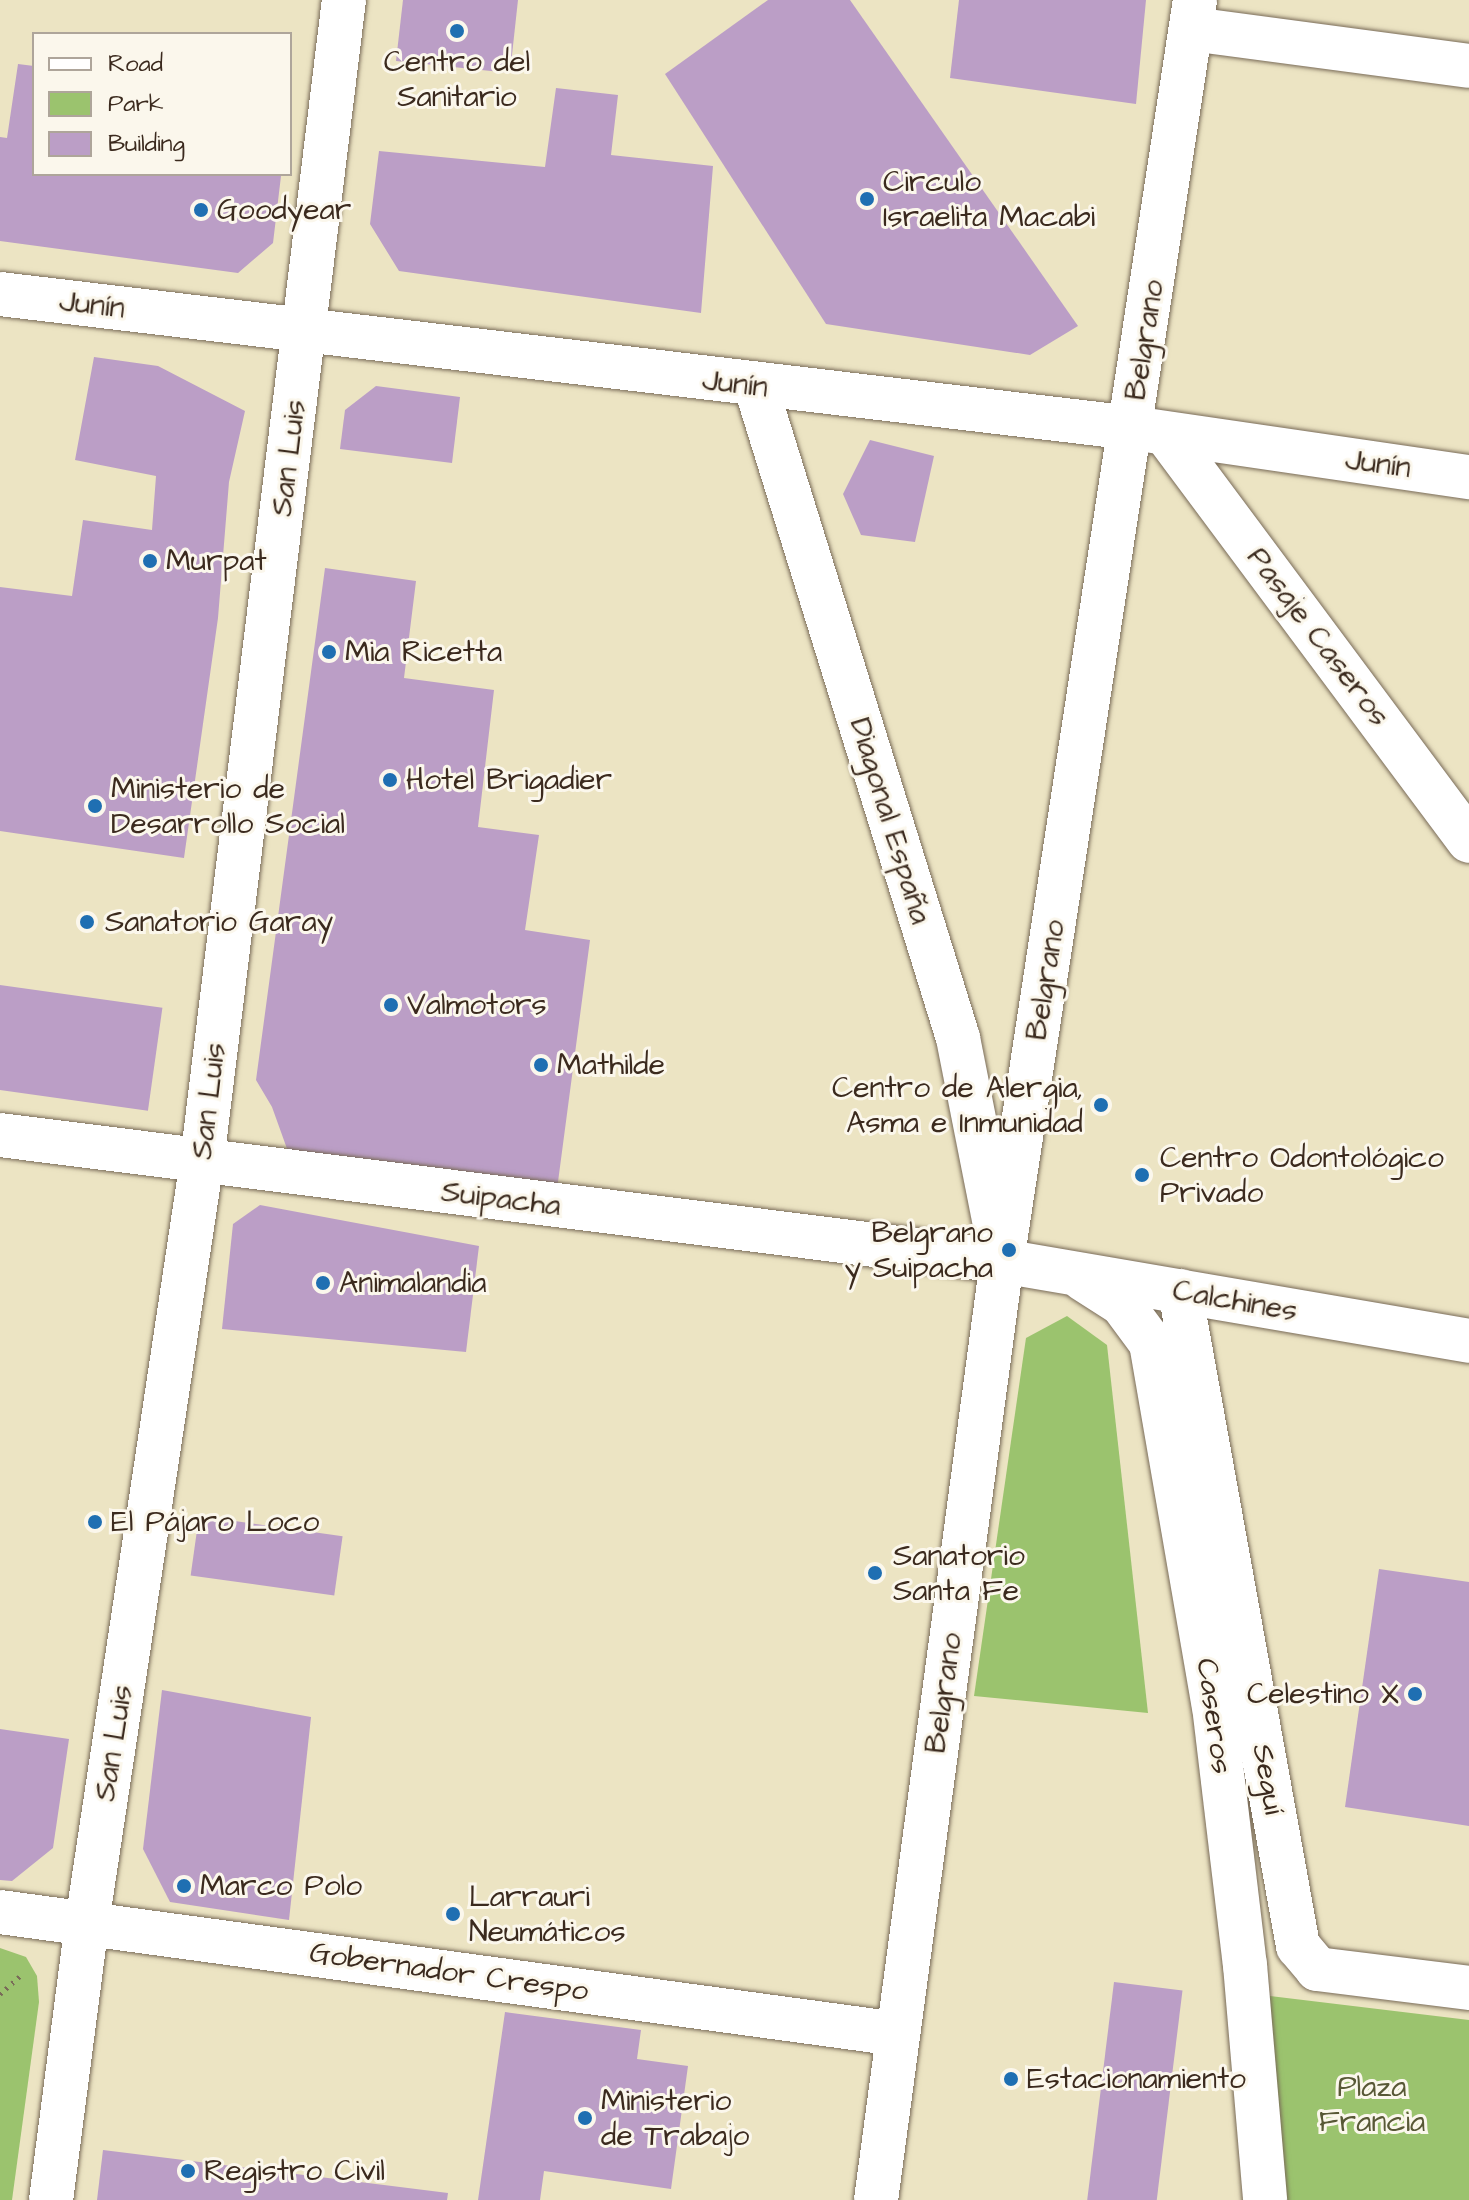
<!DOCTYPE html>
<meta charset="utf-8">
<style>
body{margin:0}
#map{position:relative;width:1469px;height:2200px;overflow:hidden;background:#ece4c3;font-family:"Architects Daughter",sans-serif}
div>[style]{position:absolute}
[style*='--x']{left:calc(var(--x)*1px);top:calc(var(--y)*1px);width:calc(var(--w)*1px);rotate:calc(var(--a)*1deg)}
.green>*{inset:0;background:#9bc36e}
.building>*{inset:0;background:#bb9ec6;transform-origin:0 0}
.path>*{height:5px;margin-top:-2.5px;transform-origin:0;background:repeating-linear-gradient(90deg,#796b58 0 2px,transparent 0 8px)}
.roads{filter:drop-shadow(0 0 2px #796b58) drop-shadow(0 0 2px #796b58)}
.minor>*{height:44px;margin:-22px;padding:0 22px;transform-origin:22px;border-radius:22px;background:#fff}
.dots>*{width:22px;height:22px;translate:-50% -50%;box-sizing:border-box;border:4px solid #fbf7ec;border-radius:50%}
span{translate:-50% -50%;white-space:nowrap;text-align:center;line-height:1.15;-webkit-text-stroke:6px #fbf7ec;paint-order:stroke}
.poi-label{font-size:30px;color:#3b2a1e}
.left{translate:0 -50%;text-align:left}
.right{translate:-100% -50%;text-align:right}
.street-label{font-size:30px;color:#3b2a1e}
.park-label{font-size:30px;color:#585836}
.legend{position:absolute;left:32px;top:32px;width:260px;height:144px;box-sizing:border-box;background:#fbf7ec;border:2px solid #aea59a;margin:0;padding:10px 14px;list-style:none;font-size:24px;color:#3b2a1e}
.legend li{display:flex;align-items:center;gap:16px;height:40px}
.legend b{width:40px;border:2px solid #aea59a}
</style>
<div id="map">
<div class="green">
<i style="clip-path:polygon(1067px 1316px,1107px 1345px,1148px 1713px,974px 1696px,1026px 1338px)"></i>
<i style="clip-path:polygon(0 1948px,26px 1957px,37px 1976px,39px 2002px,12px 2200px,0 2200px)"></i>
<i style="clip-path:polygon(1262px 1995px,1469px 2020px,1469px 2200px,1281px 2200px)"></i>
</div>
<div class="building">
<i style="clip-path:polygon(403px 0,518px 0,510px 73px,396px 61px)"></i>
<i style="clip-path:polygon(768px 0,850px 0,1078px 326px,1030px 355px,826px 324px,665px 74px)"></i>
<i style="clip-path:polygon(959px 0,1146px 0,1136px 104px,950px 78px)"></i>
<i style="clip-path:polygon(18px 64px,34px 66px,34px 174px,281px 176px,273px 243px,238px 273px,0 241px,0 137px,7px 138px)"></i>
<i style="clip-path:polygon(556px 88px,618px 95px,611px 155px,713px 166px,701px 313px,399px 271px,370px 224px,379px 151px,545px 167px)"></i>
<i style="clip-path:polygon(94px 357px,158px 366px,245px 411px,229px 482px,218px 618px,184px 858px,0 831px,0 587px,72px 596px,83px 520px,152px 530px,156px 476px,75px 460px)"></i>
<i style="clip-path:polygon(376px 386px,460px 397px,452px 463px,340px 449px,345px 410px)"></i>
<i style="clip-path:polygon(870px 440px,934px 456px,915px 542px,861px 535px,843px 494px)"></i>
<i style="clip-path:polygon(325px 568px,416px 581px,404px 678px,494px 690px,478px 827px,539px 835px,525px 930px,590px 940px,556px 1197px,295px 1171px,272px 1107px,256px 1080px)"></i>
<i style="left:0;top:985px;width:164px;height:104px;rotate:8deg"></i>
<i style="clip-path:polygon(260px 1205px,479px 1246px,466px 1352px,222px 1329px,233px 1224px)"></i>
<i style="left:199px;top:1516px;width:145px;height:60px;rotate:8deg"></i>
<i style="clip-path:polygon(1379px 1569px,1469px 1582px,1469px 1826px,1345px 1807px)"></i>
<i style="clip-path:polygon(162px 1690px,311px 1717px,289px 1920px,170px 1902px,143px 1849px)"></i>
<i style="clip-path:polygon(0 1729px,69px 1739px,53px 1848px,12px 1881px,0 1880px)"></i>
<i style="left:1114px;top:1982px;width:69px;height:220px;rotate:7deg"></i>
<i style="clip-path:polygon(505px 2012px,641px 2030px,637px 2059px,688px 2066px,671px 2189px,544px 2171px,540px 2200px,478px 2200px)"></i>
<i style="clip-path:polygon(103px 2150px,448px 2193px,447px 2200px,97px 2200px)"></i>
</div>
<div class="path">
<i style="--x:0;--y:1994;--w:31;--a:-42"></i>
</div>
<div class="roads">
<div class="minor">
<i style="--x:1192;--y:29;--w:279;--a:7.6"></i>
<i style="--x:0;--y:294;--w:1140;--a:6.75"></i>
<i style="--x:1132;--y:428;--w:341;--a:8.3"></i>
<i style="--x:756;--y:387;--w:682;--a:72.76"></i>
<i style="--x:958;--y:1038;--w:196;--a:78.8"></i>
<i style="--x:1166;--y:434;--w:507;--a:53.33"></i>
<i style="--x:0;--y:1135;--w:1010;--a:7.17"></i>
<i style="--x:1002;--y:1261;--w:474;--a:9.7"></i>
<i style="--x:1083;--y:1279;--w:46;--a:32.7"></i>
<i style="--x:1122;--y:1304;--w:49;--a:53.4"></i>
<i style="--x:1151;--y:1343;--w:368;--a:80.2"></i>
<i style="--x:1214;--y:1706;--w:261;--a:83.2"></i>
<i style="--x:1245;--y:1965;--w:236;--a:85.1"></i>
<i style="--x:1180;--y:1291;--w:666;--a:79.79"></i>
<i style="--x:1298;--y:1946;--w:30;--a:50"></i>
<i style="--x:1317;--y:1969;--w:153;--a:7.1"></i>
<i style="--x:0;--y:1912;--w:906;--a:7.74"></i>
<i style="--x:51;--y:2200;--w:279;--a:-82.6"></i>
<i style="--x:87;--y:1923;--w:771;--a:-81.42"></i>
<i style="--x:202;--y:1161;--w:1170;--a:-83.03"></i>
<i style="--x:876;--y:2200;--w:947;--a:-82.36"></i>
<i style="--x:1002;--y:1261;--w:1276;--a:-81.3"></i>
</div>
</div>
<div class="dots">
<i style="left:457px;top:31px;background:#1f6fb2"></i>
<i style="left:867px;top:199px;background:#1f6fb2"></i>
<i style="left:201px;top:210px;background:#1f6fb2"></i>
<i style="left:150px;top:561px;background:#1f6fb2"></i>
<i style="left:329px;top:652px;background:#1f6fb2"></i>
<i style="left:390px;top:780px;background:#1f6fb2"></i>
<i style="left:95px;top:806px;background:#1f6fb2"></i>
<i style="left:87px;top:922px;background:#1f6fb2"></i>
<i style="left:391px;top:1005px;background:#1f6fb2"></i>
<i style="left:541px;top:1065px;background:#1f6fb2"></i>
<i style="left:1101px;top:1105px;background:#1f6fb2"></i>
<i style="left:1142px;top:1175px;background:#1f6fb2"></i>
<i style="left:1009px;top:1250px;background:#1f6fb2"></i>
<i style="left:323px;top:1283px;background:#1f6fb2"></i>
<i style="left:95px;top:1522px;background:#1f6fb2"></i>
<i style="left:875px;top:1573px;background:#1f6fb2"></i>
<i style="left:1415px;top:1694px;background:#1f6fb2"></i>
<i style="left:184px;top:1886px;background:#1f6fb2"></i>
<i style="left:453px;top:1914px;background:#1f6fb2"></i>
<i style="left:1011px;top:2079px;background:#1f6fb2"></i>
<i style="left:585px;top:2118px;background:#1f6fb2"></i>
<i style="left:188px;top:2171px;background:#1f6fb2"></i>
</div>
<div class="poi-label">
<span style="left:457px;top:79px">Centro del<br>Sanitario</span>
<span class="left" style="left:883px;top:199px">Circulo<br>Israelita Macabi</span>
<span class="left" style="left:217px;top:210px">Goodyear</span>
<span class="left" style="left:166px;top:561px">Murpat</span>
<span class="left" style="left:345px;top:652px">Mia Ricetta</span>
<span class="left" style="left:406px;top:780px">Hotel Brigadier</span>
<span class="left" style="left:111px;top:806px">Ministerio de<br>Desarrollo Social</span>
<span class="left" style="left:105px;top:922px">Sanatorio Garay</span>
<span class="left" style="left:407px;top:1005px">Valmotors</span>
<span class="left" style="left:557px;top:1065px">Mathilde</span>
<span class="right" style="left:1083px;top:1105px">Centro de Alergia,<br>Asma e Inmunidad</span>
<span class="left" style="left:1160px;top:1175px">Centro Odontológico<br>Privado</span>
<span class="right" style="left:993px;top:1250px">Belgrano<br>y Suipacha</span>
<span class="left" style="left:339px;top:1283px">Animalandia</span>
<span class="left" style="left:111px;top:1522px">El Pájaro Loco</span>
<span class="left" style="left:893px;top:1573px">Sanatorio<br>Santa Fe</span>
<span class="right" style="left:1399px;top:1694px">Celestino X</span>
<span class="left" style="left:200px;top:1886px">Marco Polo</span>
<span class="left" style="left:469px;top:1914px">Larrauri<br>Neumáticos</span>
<span class="left" style="left:1027px;top:2079px">Estacionamiento</span>
<span class="left" style="left:601px;top:2118px">Ministerio<br>de Trabajo</span>
<span class="left" style="left:204px;top:2171px">Registro Civil</span>
</div>
<div class="street-label">
<span style="left:92px;top:305px;rotate:7deg">Junín</span>
<span style="left:1145px;top:340px;rotate:-81deg">Belgrano</span>
<span style="left:735px;top:384px;rotate:7deg">Junín</span>
<span style="left:289px;top:458px;rotate:-83deg">San Luis</span>
<span style="left:1378px;top:464px;rotate:8deg">Junín</span>
<span style="left:1318px;top:637px;rotate:53deg">Pasaje Caseros</span>
<span style="left:890px;top:821px;rotate:73deg">Diagonal España</span>
<span style="left:1046px;top:980px;rotate:-81deg">Belgrano</span>
<span style="left:209px;top:1101px;rotate:-83deg">San Luis</span>
<span style="left:501px;top:1199px;rotate:7deg">Suipacha</span>
<span style="left:1235px;top:1301px;rotate:10deg">Calchines</span>
<span style="left:944px;top:1693px;rotate:-82deg">Belgrano</span>
<span style="left:1214px;top:1716px;rotate:82deg">Caseros</span>
<span style="left:114px;top:1743px;rotate:-81deg">San Luis</span>
<span style="left:1268px;top:1779px;rotate:80deg">Seguí</span>
<span style="left:449px;top:1972px;rotate:8deg">Gobernador Crespo</span>
</div>
<div class="park-label">
<span style="left:1372px;top:2104px">Plaza<br>Francia</span>
</div>
<ul class="legend">
<li><b style="height:10px;background:#fff"></b>Road</li>
<li><b style="height:22px;background:#9bc36e"></b>Park</li>
<li><b style="height:22px;background:#bb9ec6"></b>Building</li>
</ul>
</div>
